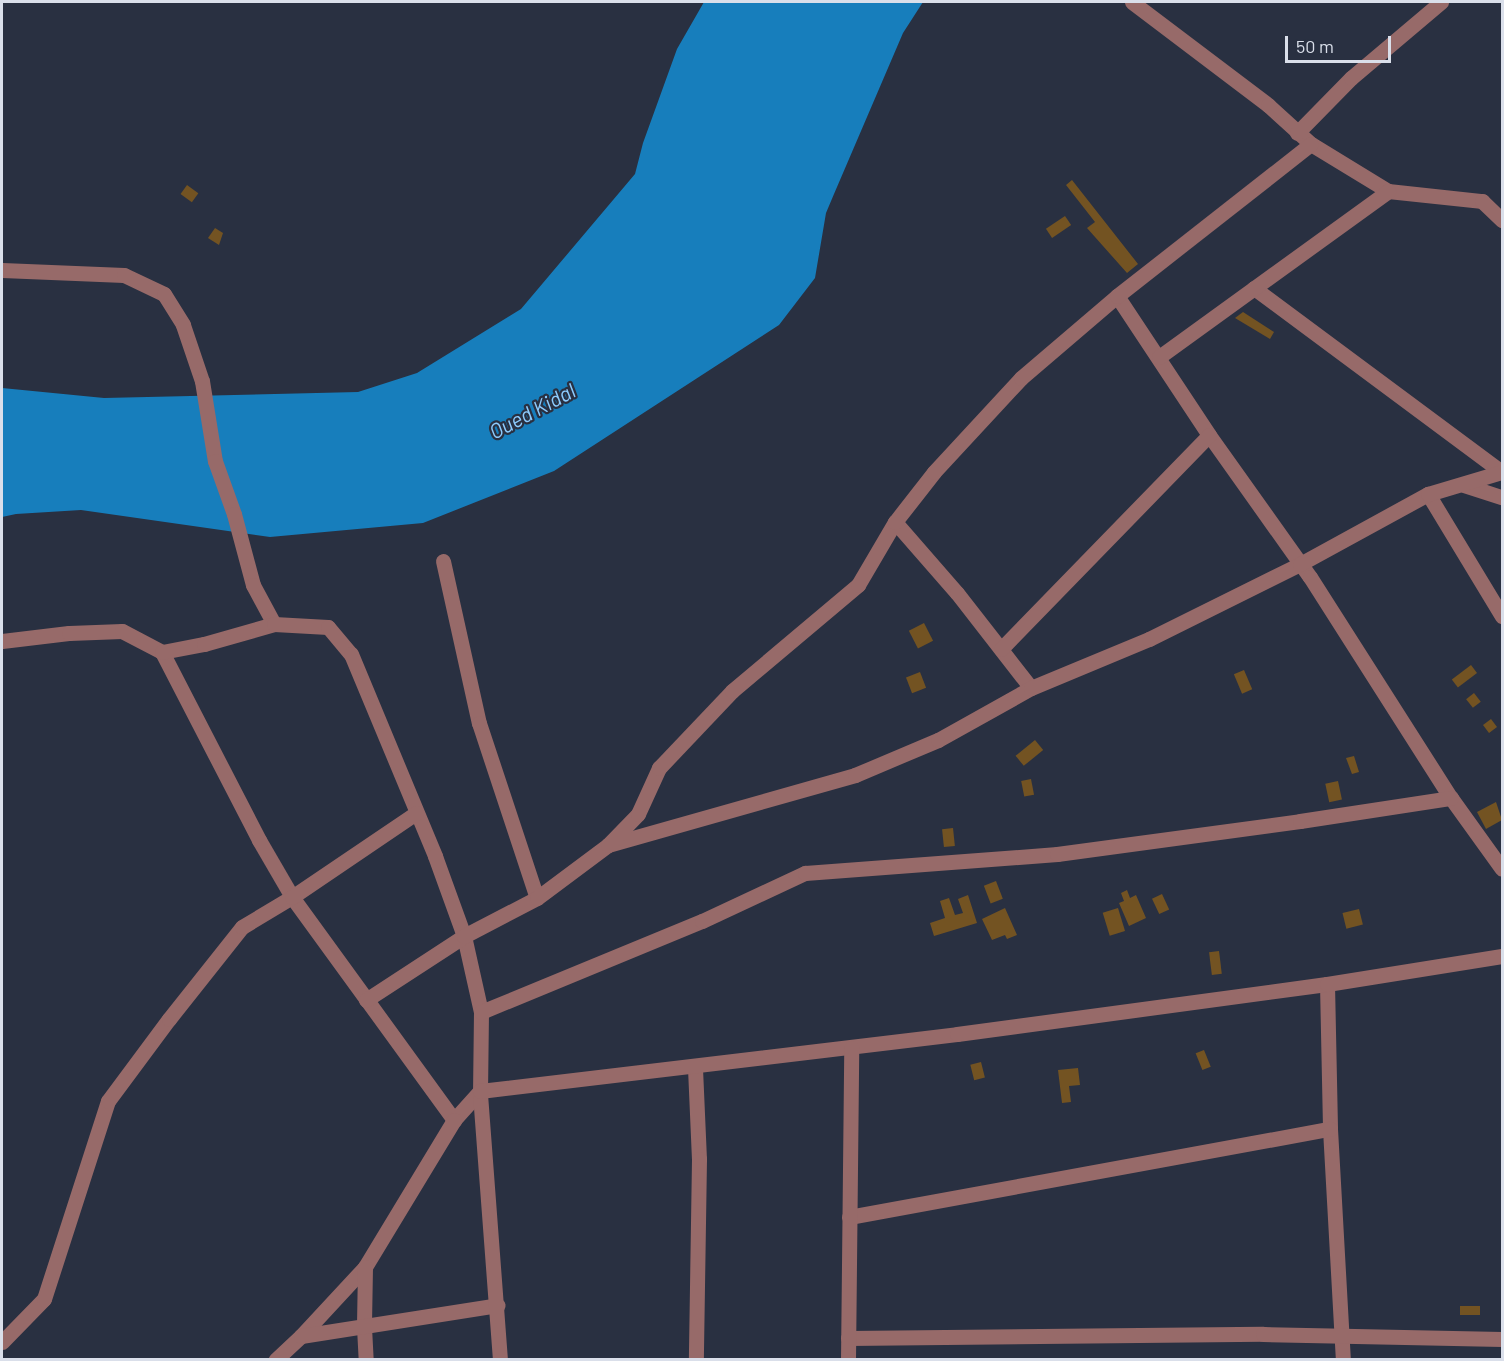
<!DOCTYPE html>
<style>
body{margin:0}
#map{position:relative;width:1504px;height:1361px;overflow:hidden;background:#293041;font-family:Barlow,sans-serif}
div>[style]{position:absolute}
[style*='--x']{left:calc(var(--x)*1px);top:calc(var(--y)*1px);width:calc(var(--w)*1px);rotate:calc(var(--a)*1deg)}
.water>*{inset:0;background:#177ebc}
.building>*{inset:0;background:#735322;transform-origin:0 0}
.minor>*{height:15px;margin:-7.5px;padding:0 7.5px;transform-origin:7.5px;border-radius:7.5px;background:#976a69}
span{translate:-50% -50%;white-space:nowrap;text-align:center;line-height:1.15;-webkit-text-stroke:4.5px #293041;paint-order:stroke}
.water-label{font-size:21px;color:#8dccfe;font-style:italic}
.frame{position:absolute;inset:0;border:3px solid #dadfea;pointer-events:none}
.scale{position:absolute;left:1285px;top:36px;width:106px;height:27px;box-sizing:border-box;border:3px solid #dadfea;border-top:0;padding-left:8px;font-size:18px;line-height:21px;white-space:nowrap;color:#dadfea;-webkit-text-stroke:4px #293041;paint-order:stroke}
</style>
<div id="map">
<div class="water">
<i style="clip-path:polygon(704px 2px,923px 2px,903px 33px,834px 194px,826px 213px,815px 278px,779px 325px,554px 471px,423px 523px,270px 537px,81px 510px,16px 514px,2px 517px,2px 388px,104px 398px,358px 392px,417px 373px,521px 309px,635px 174px,643px 143px,677px 49px)"></i>
</div>
<div class="building">
<i style="clip-path:polygon(1072px 180px,1138px 264px,1127px 273px,1087px 228px,1095px 222px,1066px 185px)"></i>
<i style="left:187px;top:185px;width:14px;height:11px;rotate:36deg"></i>
<i style="left:1065px;top:216px;width:11px;height:23px;rotate:56deg"></i>
<i style="clip-path:polygon(215px 228px,223px 233px,219px 245px,208px 238px)"></i>
<i style="clip-path:polygon(1243px 312px,1274px 332px,1270px 339px,1235px 318px)"></i>
<i style="left:924px;top:623px;width:20px;height:17px;rotate:63deg"></i>
<i style="left:1471px;top:665px;width:10px;height:24px;rotate:53deg"></i>
<i style="left:1244px;top:670px;width:21px;height:11px;rotate:67deg"></i>
<i style="left:920px;top:672px;width:17px;height:15px;rotate:69deg"></i>
<i style="left:1474px;top:693px;width:11px;height:10px;rotate:52deg"></i>
<i style="left:1491px;top:719px;width:10px;height:10px;rotate:53deg"></i>
<i style="left:1035px;top:740px;width:13px;height:25px;rotate:51deg"></i>
<i style="clip-path:polygon(1354px 756px,1359px 772px,1352px 774px,1346px 758px)"></i>
<i style="left:1031px;top:779px;width:16px;height:10px;rotate:79deg"></i>
<i style="left:1338px;top:781px;width:19px;height:13px;rotate:78deg"></i>
<i style="clip-path:polygon(1496px 802px,1502px 820px,1486px 829px,1477px 812px)"></i>
<i style="left:953px;top:828px;width:18px;height:11px;rotate:84deg"></i>
<i style="left:996px;top:881px;width:19px;height:13px;rotate:69deg"></i>
<i style="clip-path:polygon(1127px 890px,1130px 898px,1136px 895px,1146px 918px,1129px 926px,1119px 903px,1124px 901px,1121px 893px)"></i>
<i style="left:1162px;top:894px;width:17px;height:11px;rotate:65deg"></i>
<i style="clip-path:polygon(968px 895px,977px 923px,934px 936px,930px 923px,945px 918px,940px 901px,949px 898px,955px 915px,963px 913px,958px 899px)"></i>
<i style="clip-path:polygon(1005px 908px,1017px 935px,1007px 939px,1005px 935px,992px 940px,982px 919px)"></i>
<i style="left:1118px;top:908px;width:24px;height:16px;rotate:73deg"></i>
<i style="left:1359px;top:909px;width:16px;height:17px;rotate:76deg"></i>
<i style="left:1219px;top:951px;width:23px;height:10px;rotate:83deg"></i>
<i style="left:1204px;top:1050px;width:18px;height:9px;rotate:68deg"></i>
<i style="left:981px;top:1062px;width:16px;height:11px;rotate:76deg"></i>
<i style="clip-path:polygon(1078px 1068px,1080px 1085px,1069px 1086px,1071px 1102px,1062px 1103px,1058px 1070px)"></i>
<i style="left:1480px;top:1306px;width:9px;height:20px;rotate:90deg"></i>
</div>
<div class="minor">
<i style="--x:1132;--y:2;--w:171;--a:37.1"></i>
<i style="--x:1268;--y:105;--w:58;--a:42.2"></i>
<i style="--x:1311;--y:144;--w:90;--a:31.4"></i>
<i style="--x:1388;--y:191;--w:95;--a:6.1"></i>
<i style="--x:1482;--y:201;--w:28;--a:44"></i>
<i style="--x:1297;--y:133;--w:77;--a:-45.5"></i>
<i style="--x:1351;--y:78;--w:118;--a:-40.2"></i>
<i style="--x:2;--y:270;--w:122;--a:2.3"></i>
<i style="--x:124;--y:275;--w:44;--a:25.4"></i>
<i style="--x:164;--y:294;--w:36;--a:58"></i>
<i style="--x:183;--y:325;--w:59;--a:71.3"></i>
<i style="--x:202;--y:381;--w:81;--a:80.8"></i>
<i style="--x:215;--y:461;--w:56;--a:70.3"></i>
<i style="--x:234;--y:514;--w:73;--a:75"></i>
<i style="--x:253;--y:585;--w:44;--a:61.7"></i>
<i style="--x:1254;--y:288;--w:309;--a:36.6"></i>
<i style="--x:1117;--y:296;--w:167;--a:56.5"></i>
<i style="--x:1209;--y:435;--w:174;--a:54.6"></i>
<i style="--x:1310;--y:577;--w:262;--a:57.5"></i>
<i style="--x:1451;--y:798;--w:87;--a:54.3"></i>
<i style="--x:1159;--y:357;--w:283;--a:-35.9"></i>
<i style="--x:1464;--y:485;--w:40;--a:18"></i>
<i style="--x:1428;--y:494;--w:143;--a:58.8"></i>
<i style="--x:895;--y:522;--w:94;--a:48.9"></i>
<i style="--x:957;--y:593;--w:120;--a:52.1"></i>
<i style="--x:443;--y:561;--w:166;--a:77.5"></i>
<i style="--x:479;--y:723;--w:184;--a:71.7"></i>
<i style="--x:2;--y:641;--w:67;--a:-6.8"></i>
<i style="--x:69;--y:633;--w:53;--a:-2.2"></i>
<i style="--x:122;--y:631;--w:45;--a:27.7"></i>
<i style="--x:162;--y:652;--w:212;--a:62.7"></i>
<i style="--x:259;--y:840;--w:66;--a:59.9"></i>
<i style="--x:292;--y:897;--w:276;--a:54"></i>
<i style="--x:1001;--y:649;--w:298;--a:-45.8"></i>
<i style="--x:162;--y:652;--w:43;--a:-10.8"></i>
<i style="--x:204;--y:644;--w:73;--a:-15.9"></i>
<i style="--x:274;--y:624;--w:54;--a:3.2"></i>
<i style="--x:328;--y:627;--w:35;--a:50"></i>
<i style="--x:351;--y:654;--w:219;--a:67.4"></i>
<i style="--x:435;--y:856;--w:85;--a:70.1"></i>
<i style="--x:464;--y:936;--w:78;--a:77.4"></i>
<i style="--x:481;--y:1012;--w:79;--a:90.7"></i>
<i style="--x:480;--y:1091;--w:39;--a:132"></i>
<i style="--x:454;--y:1120;--w:172;--a:121.2"></i>
<i style="--x:365;--y:1267;--w:94;--a:132.8"></i>
<i style="--x:301;--y:1336;--w:35;--a:137"></i>
<i style="--x:608;--y:845;--w:257;--a:-15.8"></i>
<i style="--x:855;--y:775;--w:90;--a:-22.9"></i>
<i style="--x:938;--y:740;--w:107;--a:-29.2"></i>
<i style="--x:1031;--y:688;--w:128;--a:-22.6"></i>
<i style="--x:1149;--y:639;--w:169;--a:-26.4"></i>
<i style="--x:1300;--y:564;--w:146;--a:-28.7"></i>
<i style="--x:1428;--y:494;--w:77;--a:-16.6"></i>
<i style="--x:1327;--y:984;--w:145;--a:88.8"></i>
<i style="--x:1330;--y:1129;--w:231;--a:86.8"></i>
<i style="--x:366;--y:1000;--w:117;--a:-33.1"></i>
<i style="--x:464;--y:936;--w:82;--a:-27.5"></i>
<i style="--x:537;--y:898;--w:89;--a:-36.7"></i>
<i style="--x:608;--y:845;--w:43;--a:-45.9"></i>
<i style="--x:638;--y:814;--w:51;--a:-65.5"></i>
<i style="--x:659;--y:768;--w:106;--a:-46.5"></i>
<i style="--x:732;--y:691;--w:165;--a:-40.1"></i>
<i style="--x:858;--y:585;--w:73;--a:-59.6"></i>
<i style="--x:895;--y:522;--w:63;--a:-52"></i>
<i style="--x:934;--y:472;--w:128;--a:-47.2"></i>
<i style="--x:1021;--y:378;--w:126;--a:-40.5"></i>
<i style="--x:1117;--y:296;--w:246;--a:-38.1"></i>
<i style="--x:481;--y:1012;--w:239;--a:-22.4"></i>
<i style="--x:702;--y:921;--w:114;--a:-25"></i>
<i style="--x:805;--y:873;--w:253;--a:-4.3"></i>
<i style="--x:1057;--y:854;--w:245;--a:-7.7"></i>
<i style="--x:1300;--y:821;--w:153;--a:-8.7"></i>
<i style="--x:695;--y:1068;--w:91;--a:87.5"></i>
<i style="--x:699;--y:1159;--w:201;--a:90.9"></i>
<i style="--x:849;--y:1217;--w:489;--a:-10.4"></i>
<i style="--x:365;--y:1267;--w:60;--a:91"></i>
<i style="--x:364;--y:1327;--w:33;--a:87"></i>
<i style="--x:301;--y:1336;--w:199;--a:-8.9"></i>
<i style="--x:848;--y:1338;--w:415;--a:-0.6"></i>
<i style="--x:1263;--y:1334;--w:239;--a:1.2"></i>
<i style="--x:2;--y:1342;--w:60;--a:-45.7"></i>
<i style="--x:44;--y:1299;--w:208;--a:-72.1"></i>
<i style="--x:108;--y:1101;--w:102;--a:-53.4"></i>
<i style="--x:169;--y:1019;--w:117;--a:-51.6"></i>
<i style="--x:242;--y:927;--w:58;--a:-31"></i>
<i style="--x:292;--y:897;--w:150;--a:-34.1"></i>
<i style="--x:500;--y:1360;--w:270;--a:-94.3"></i>
<i style="--x:480;--y:1091;--w:480;--a:-6.8"></i>
<i style="--x:957;--y:1034;--w:373;--a:-7.7"></i>
<i style="--x:1327;--y:984;--w:177;--a:-9.1"></i>
<i style="--x:848;--y:1360;--w:312;--a:-89.4"></i>
</div>
<div class="water-label">
<span style="left:532px;top:411px;rotate:-28deg">Oued Kidal</span>
</div>
<div class="frame"></div>
<div class="scale">50 m</div>
</div>
